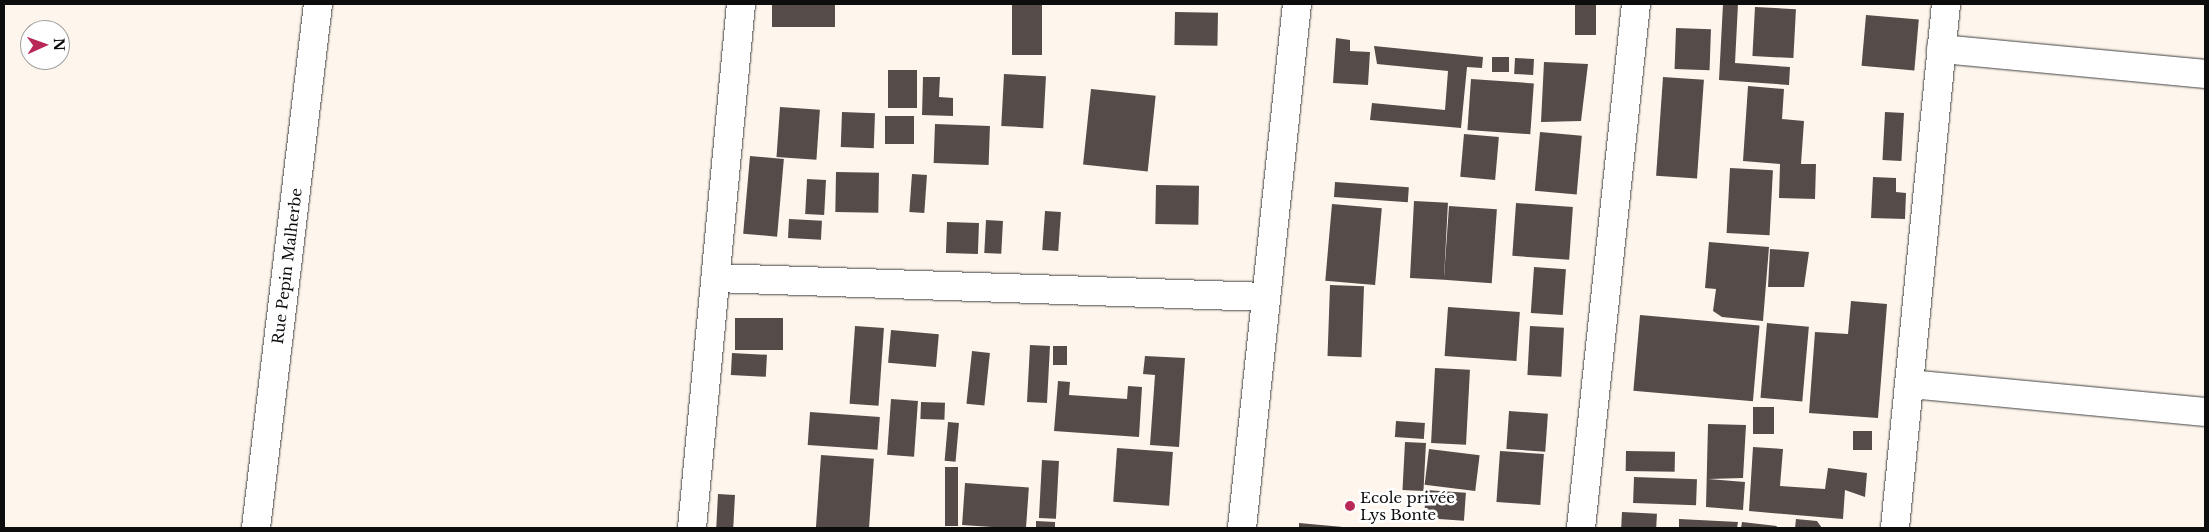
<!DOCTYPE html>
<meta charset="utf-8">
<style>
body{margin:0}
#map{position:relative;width:2209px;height:532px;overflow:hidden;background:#fef6ed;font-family:"Libre Baskerville",serif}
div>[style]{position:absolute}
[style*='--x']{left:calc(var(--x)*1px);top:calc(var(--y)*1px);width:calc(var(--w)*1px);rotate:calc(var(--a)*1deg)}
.building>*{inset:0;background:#554b49;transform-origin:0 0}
.roads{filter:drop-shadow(0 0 1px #404040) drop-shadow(0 0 1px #404040)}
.minor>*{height:28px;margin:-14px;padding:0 14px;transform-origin:14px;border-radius:14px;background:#fff}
.dots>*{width:14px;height:14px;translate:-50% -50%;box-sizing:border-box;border:2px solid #fff;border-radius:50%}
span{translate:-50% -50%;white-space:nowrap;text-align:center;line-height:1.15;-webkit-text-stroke:5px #fff;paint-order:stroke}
.street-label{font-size:15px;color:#0d0d0d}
.poi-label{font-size:15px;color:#0d0d0d}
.left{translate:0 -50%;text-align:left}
.frame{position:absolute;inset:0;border:5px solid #0d0d0d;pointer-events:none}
.north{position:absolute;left:20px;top:20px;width:50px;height:50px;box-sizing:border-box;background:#fff;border:1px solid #9e9e9e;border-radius:50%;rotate:88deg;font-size:14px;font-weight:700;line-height:20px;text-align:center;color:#0d0d0d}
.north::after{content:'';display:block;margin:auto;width:18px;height:22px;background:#b82957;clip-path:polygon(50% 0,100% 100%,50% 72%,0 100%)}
</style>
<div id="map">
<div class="building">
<i style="left:772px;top:4px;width:63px;height:23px"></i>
<i style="left:1012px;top:4px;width:30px;height:51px"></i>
<i style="left:1575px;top:4px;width:21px;height:31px"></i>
<i style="clip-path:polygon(1723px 4px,1738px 4px,1735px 63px,1790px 67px,1789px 85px,1719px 80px)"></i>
<i style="left:1755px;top:7px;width:41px;height:49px;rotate:3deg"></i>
<i style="left:1175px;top:12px;width:43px;height:33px;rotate:1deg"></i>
<i style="left:1866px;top:15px;width:53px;height:51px;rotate:5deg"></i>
<i style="left:1676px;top:28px;width:35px;height:41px;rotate:2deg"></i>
<i style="clip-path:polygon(1336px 38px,1350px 40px,1350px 51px,1370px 52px,1368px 85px,1333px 83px)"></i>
<i style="clip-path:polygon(1374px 46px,1483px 57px,1482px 68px,1467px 67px,1461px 128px,1370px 120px,1372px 103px,1445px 110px,1448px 71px,1377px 64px)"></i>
<i style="left:1492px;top:57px;width:17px;height:15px"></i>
<i style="left:1515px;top:58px;width:19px;height:16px;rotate:3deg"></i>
<i style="clip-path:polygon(1544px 62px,1588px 64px,1581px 121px,1541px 122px)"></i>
<i style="left:888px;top:70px;width:29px;height:38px"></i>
<i style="left:1004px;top:74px;width:42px;height:52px;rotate:3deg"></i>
<i style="clip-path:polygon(923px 77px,940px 77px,939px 97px,953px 98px,953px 116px,922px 115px)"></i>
<i style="left:1663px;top:77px;width:41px;height:99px;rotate:4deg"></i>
<i style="left:1471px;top:79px;width:63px;height:51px;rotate:4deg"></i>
<i style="clip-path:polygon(1748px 86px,1784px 89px,1782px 119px,1804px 121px,1801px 164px,1816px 164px,1815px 199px,1779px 198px,1780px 164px,1743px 161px)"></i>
<i style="left:1091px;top:89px;width:65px;height:76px;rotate:6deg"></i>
<i style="left:780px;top:107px;width:40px;height:50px;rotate:4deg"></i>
<i style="left:842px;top:112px;width:33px;height:35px;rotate:2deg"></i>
<i style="left:1885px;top:112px;width:19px;height:48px;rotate:3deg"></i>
<i style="left:885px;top:116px;width:29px;height:28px"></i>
<i style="left:935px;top:124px;width:55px;height:39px;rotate:2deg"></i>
<i style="left:1540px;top:132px;width:42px;height:59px;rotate:5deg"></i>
<i style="left:1464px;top:134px;width:35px;height:43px;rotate:5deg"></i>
<i style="left:750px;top:156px;width:34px;height:78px;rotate:5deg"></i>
<i style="left:1730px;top:168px;width:43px;height:65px;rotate:3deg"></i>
<i style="left:836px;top:172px;width:43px;height:40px;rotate:1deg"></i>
<i style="left:912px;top:174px;width:15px;height:38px;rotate:4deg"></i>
<i style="clip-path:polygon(1873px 177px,1896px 178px,1896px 192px,1906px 193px,1905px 219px,1871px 218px)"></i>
<i style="left:807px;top:179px;width:19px;height:35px;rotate:3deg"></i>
<i style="left:1335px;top:182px;width:74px;height:15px;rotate:4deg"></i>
<i style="left:1156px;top:185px;width:43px;height:39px;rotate:1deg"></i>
<i style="left:1414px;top:201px;width:34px;height:77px;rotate:3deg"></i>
<i style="left:1516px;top:203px;width:57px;height:53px;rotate:4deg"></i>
<i style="left:1332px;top:204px;width:50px;height:77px;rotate:5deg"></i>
<i style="left:1449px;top:206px;width:48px;height:74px;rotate:4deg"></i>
<i style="left:1045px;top:211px;width:16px;height:39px;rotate:4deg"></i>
<i style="left:789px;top:219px;width:33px;height:19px;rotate:3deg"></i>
<i style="left:986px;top:220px;width:17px;height:33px;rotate:3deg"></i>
<i style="left:947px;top:222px;width:32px;height:31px;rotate:2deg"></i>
<i style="clip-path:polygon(1709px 242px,1769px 247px,1763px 321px,1722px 317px,1713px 311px,1716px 289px,1705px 288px)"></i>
<i style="clip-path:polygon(1770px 249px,1809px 252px,1804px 287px,1768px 287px)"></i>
<i style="left:1534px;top:267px;width:32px;height:46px;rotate:4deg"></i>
<i style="left:1330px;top:285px;width:34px;height:71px;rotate:2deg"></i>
<i style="clip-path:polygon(1851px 301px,1887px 304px,1878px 418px,1809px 413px,1815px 332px,1848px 334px)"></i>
<i style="left:1448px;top:307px;width:72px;height:49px;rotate:4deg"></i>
<i style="left:1640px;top:315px;width:120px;height:76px;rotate:5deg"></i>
<i style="left:735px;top:318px;width:48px;height:32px"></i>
<i style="left:1767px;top:323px;width:42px;height:75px;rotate:5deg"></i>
<i style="left:855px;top:326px;width:29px;height:78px;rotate:4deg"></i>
<i style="left:1530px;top:326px;width:34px;height:49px;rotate:3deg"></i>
<i style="left:891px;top:330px;width:48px;height:33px;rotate:5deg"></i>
<i style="left:1030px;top:345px;width:20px;height:57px;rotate:3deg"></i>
<i style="left:1067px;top:346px;width:19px;height:14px;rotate:90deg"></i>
<i style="left:972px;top:351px;width:18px;height:53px;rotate:6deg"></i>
<i style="left:732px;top:353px;width:35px;height:22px;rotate:3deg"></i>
<i style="clip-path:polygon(1145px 356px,1185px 358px,1179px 447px,1150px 445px,1155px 375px,1143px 374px)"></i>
<i style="left:1435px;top:368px;width:35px;height:75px;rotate:3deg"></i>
<i style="clip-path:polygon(1058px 381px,1070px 382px,1069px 395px,1127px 399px,1128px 386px,1142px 387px,1139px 437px,1054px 431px)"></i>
<i style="left:891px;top:399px;width:27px;height:56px;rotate:4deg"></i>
<i style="left:921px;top:402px;width:24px;height:17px;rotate:2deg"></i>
<i style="left:1753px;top:407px;width:21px;height:27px"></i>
<i style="left:1509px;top:411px;width:39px;height:38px;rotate:4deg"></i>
<i style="left:810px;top:412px;width:70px;height:33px;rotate:4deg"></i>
<i style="left:1396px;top:421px;width:29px;height:16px;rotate:4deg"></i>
<i style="left:948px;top:422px;width:11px;height:39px;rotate:5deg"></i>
<i style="clip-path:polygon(1708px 424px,1746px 425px,1743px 478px,1708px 479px,1745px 482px,1743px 510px,1706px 507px)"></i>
<i style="left:1853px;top:431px;width:19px;height:19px"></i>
<i style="left:1405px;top:442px;width:21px;height:48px;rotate:3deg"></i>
<i style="clip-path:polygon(1753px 447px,1783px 449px,1780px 486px,1825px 489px,1828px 468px,1867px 473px,1865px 497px,1845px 490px,1843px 519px,1749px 511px)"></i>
<i style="left:1117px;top:448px;width:56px;height:54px;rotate:4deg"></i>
<i style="left:1429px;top:449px;width:51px;height:36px;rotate:7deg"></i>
<i style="left:1500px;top:451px;width:44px;height:51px;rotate:4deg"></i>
<i style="left:1626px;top:451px;width:49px;height:20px;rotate:1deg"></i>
<i style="left:821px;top:455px;width:53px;height:73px;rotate:4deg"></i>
<i style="left:1042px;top:460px;width:17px;height:58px;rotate:3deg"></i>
<i style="left:945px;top:467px;width:13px;height:59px"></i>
<i style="left:1634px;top:477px;width:63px;height:26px;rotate:2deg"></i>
<i style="left:965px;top:483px;width:64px;height:42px;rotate:4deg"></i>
<i style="left:1426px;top:490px;width:40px;height:28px;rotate:4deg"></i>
<i style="left:718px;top:494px;width:17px;height:34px;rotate:3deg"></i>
<i style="left:1622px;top:512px;width:35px;height:16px;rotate:3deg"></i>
<i style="clip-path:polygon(1679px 519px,1738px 522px,1737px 528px,1679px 528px)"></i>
<i style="clip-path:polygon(1796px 519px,1817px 521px,1822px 528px,1795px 528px)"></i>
<i style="clip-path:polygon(1036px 521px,1055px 522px,1055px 528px,1036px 528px)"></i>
<i style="clip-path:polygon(1742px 522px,1777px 526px,1776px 528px,1741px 528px)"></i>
<i style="clip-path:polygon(1299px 523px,1343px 527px,1343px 528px,1299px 528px)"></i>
</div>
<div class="roads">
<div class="minor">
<i style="--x:1941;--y:49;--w:265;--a:5.4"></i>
<i style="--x:716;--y:278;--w:549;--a:1.98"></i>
<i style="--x:1909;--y:384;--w:297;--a:5.4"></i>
<i style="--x:256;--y:528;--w:528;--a:-83.25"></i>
<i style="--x:692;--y:528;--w:526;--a:-84.66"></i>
<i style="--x:1242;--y:528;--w:527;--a:-84.01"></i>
<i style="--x:1581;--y:528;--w:527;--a:-84.01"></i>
<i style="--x:1895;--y:528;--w:526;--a:-84.44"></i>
</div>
</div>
<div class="dots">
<i style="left:1350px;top:506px;background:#b82957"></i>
</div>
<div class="street-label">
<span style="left:287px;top:266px;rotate:-83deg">Rue Pepin Malherbe</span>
</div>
<div class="poi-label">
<span class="left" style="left:1360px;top:506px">Ecole privée<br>Lys Bonte</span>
</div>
<div class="frame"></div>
<div class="north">N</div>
</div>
